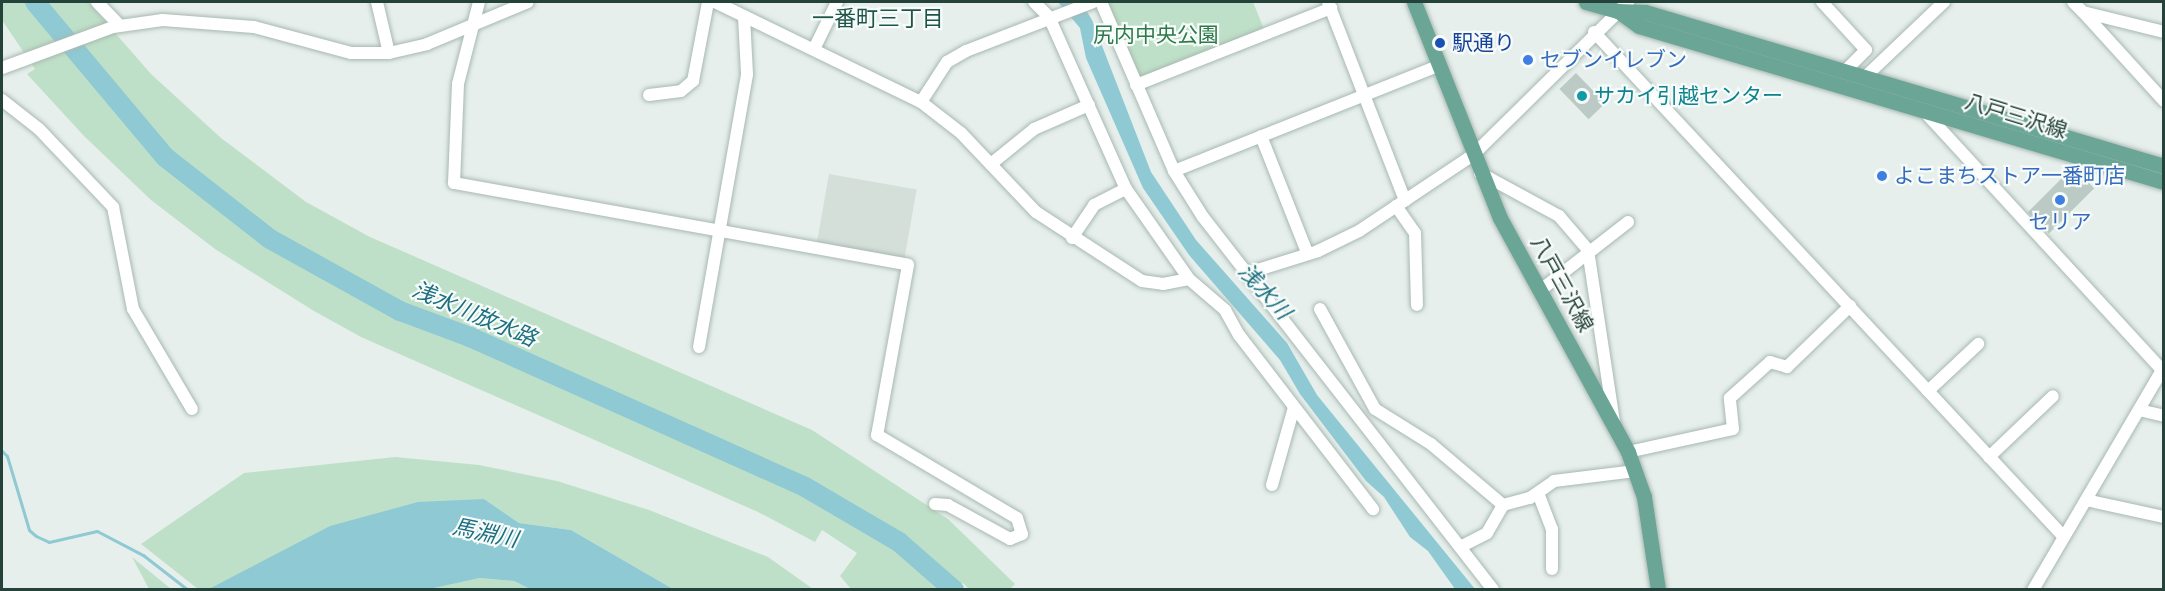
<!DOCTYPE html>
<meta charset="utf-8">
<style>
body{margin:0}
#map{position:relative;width:2165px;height:591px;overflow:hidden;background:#e6efeb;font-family:Karla,"Noto Sans JP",sans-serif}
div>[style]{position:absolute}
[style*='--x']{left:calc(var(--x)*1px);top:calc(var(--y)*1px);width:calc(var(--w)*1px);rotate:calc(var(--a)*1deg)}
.built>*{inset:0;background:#d4dfda;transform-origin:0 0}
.green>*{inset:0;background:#bfe0c8}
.water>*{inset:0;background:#8ec9d4}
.stream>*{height:3px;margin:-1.5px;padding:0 1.5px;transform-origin:1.5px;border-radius:1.5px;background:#8ec9d4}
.river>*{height:20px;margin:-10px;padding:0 10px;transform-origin:10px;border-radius:10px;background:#8ec9d4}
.building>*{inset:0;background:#bbcac4;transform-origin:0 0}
.roads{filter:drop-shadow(0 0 2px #a8b8b2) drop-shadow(0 0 2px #a8b8b2)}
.minor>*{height:12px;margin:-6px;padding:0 6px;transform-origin:6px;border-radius:6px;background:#fff}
.major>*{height:15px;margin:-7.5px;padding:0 7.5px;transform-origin:7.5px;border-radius:7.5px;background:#6aa596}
.dots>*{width:16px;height:16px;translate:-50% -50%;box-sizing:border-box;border:3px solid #f7fbf9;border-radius:50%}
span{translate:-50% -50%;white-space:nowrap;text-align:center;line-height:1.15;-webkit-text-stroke:4.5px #f7fbf9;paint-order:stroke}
.park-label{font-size:21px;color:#2d7a4b}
.transit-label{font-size:21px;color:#164399}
.left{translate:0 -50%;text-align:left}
.shop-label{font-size:21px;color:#366cbe}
.culture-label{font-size:21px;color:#0d838f}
.street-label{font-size:21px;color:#24423a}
.neighbourhood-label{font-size:22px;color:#1f5548}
.water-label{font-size:22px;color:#1c6f80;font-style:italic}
.frame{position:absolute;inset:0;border:3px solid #24423a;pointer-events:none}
</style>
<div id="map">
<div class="built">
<i style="left:829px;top:174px;width:89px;height:72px;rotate:10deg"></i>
</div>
<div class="green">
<i style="clip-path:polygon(2px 2px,88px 2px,151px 74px,221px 138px,306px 202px,370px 237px,812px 430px,948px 519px,1015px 584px,1009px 590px,969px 589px,963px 583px,954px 589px,851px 589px,840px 576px,857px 553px,822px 530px,815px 542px,758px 512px,361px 337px,314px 311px,215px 249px,151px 200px,84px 136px,27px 74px,35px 69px,2px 20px)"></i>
<i style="clip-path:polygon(1106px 2px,1253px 2px,1264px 29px,1138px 79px)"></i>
<i style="clip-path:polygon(395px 457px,479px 465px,557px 481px,649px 510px,768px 557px,813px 589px,673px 589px,571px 530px,519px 523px,484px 499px,209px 589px,198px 589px,141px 544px,244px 473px)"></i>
<i style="clip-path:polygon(132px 557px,171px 589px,149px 589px)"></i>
<i style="clip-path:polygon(480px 578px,514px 581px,530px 589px,425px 590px)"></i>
</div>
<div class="water">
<i style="clip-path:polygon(1058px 2px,1081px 2px,1092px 20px,1151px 172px,1196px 240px,1287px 343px,1317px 395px,1475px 589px,1455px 589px,1428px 551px,1410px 537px,1384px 497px,1366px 481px,1300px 394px,1280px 360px,1189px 255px,1143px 188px,1086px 58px,1080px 28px)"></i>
<i style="clip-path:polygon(484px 499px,519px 523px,571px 530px,673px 589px,530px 589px,514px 581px,480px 578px,425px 590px,209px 589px,330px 526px,418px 502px)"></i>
</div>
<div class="stream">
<i style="--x:2;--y:451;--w:7;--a:45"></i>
<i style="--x:7;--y:456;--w:77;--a:73.4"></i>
<i style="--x:29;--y:530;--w:9;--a:41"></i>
<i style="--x:36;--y:536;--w:14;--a:25"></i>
<i style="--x:49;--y:542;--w:49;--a:-12.9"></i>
<i style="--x:97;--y:531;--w:52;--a:27.6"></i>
<i style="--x:143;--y:555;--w:57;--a:37.9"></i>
</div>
<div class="river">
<i style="--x:35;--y:2;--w:202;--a:50"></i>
<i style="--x:165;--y:157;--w:133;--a:38"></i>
<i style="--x:270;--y:239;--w:149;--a:29"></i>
<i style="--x:400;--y:311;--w:75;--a:20.4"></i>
<i style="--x:470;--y:337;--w:367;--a:24.1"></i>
<i style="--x:805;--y:487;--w:109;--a:30.3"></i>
<i style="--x:899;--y:542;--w:73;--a:41.1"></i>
</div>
<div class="building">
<i style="left:1576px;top:73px;width:42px;height:23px;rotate:46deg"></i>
<i style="left:2073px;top:167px;width:30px;height:64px;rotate:45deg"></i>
</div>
<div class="roads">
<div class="minor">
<i style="--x:97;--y:2;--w:33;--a:46"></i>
<i style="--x:377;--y:2;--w:52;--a:76.8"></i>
<i style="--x:479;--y:2;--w:85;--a:104.4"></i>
<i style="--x:458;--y:84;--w:99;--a:92.3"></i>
<i style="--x:454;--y:183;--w:461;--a:10.2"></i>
<i style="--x:908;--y:265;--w:173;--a:100.3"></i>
<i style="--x:877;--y:435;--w:163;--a:30.7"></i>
<i style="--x:1017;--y:518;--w:17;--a:73"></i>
<i style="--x:1022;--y:534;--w:13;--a:157"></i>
<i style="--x:1010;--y:539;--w:71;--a:-151.3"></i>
<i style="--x:948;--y:505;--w:13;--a:-176"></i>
<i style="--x:715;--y:2;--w:229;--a:25.9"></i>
<i style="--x:921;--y:102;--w:51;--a:37.8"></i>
<i style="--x:961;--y:133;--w:109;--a:46.5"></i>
<i style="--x:1036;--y:212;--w:126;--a:33.1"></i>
<i style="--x:1142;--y:281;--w:21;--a:8"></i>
<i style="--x:1163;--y:284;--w:26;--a:-11"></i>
<i style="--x:1034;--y:2;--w:21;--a:45"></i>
<i style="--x:1049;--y:17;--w:188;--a:65.9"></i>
<i style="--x:1126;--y:189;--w:110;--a:55"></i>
<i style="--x:1189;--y:279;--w:48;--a:40.7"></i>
<i style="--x:1225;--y:310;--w:29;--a:61"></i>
<i style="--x:1239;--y:335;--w:220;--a:52.4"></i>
<i style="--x:1101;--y:2;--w:184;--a:66.6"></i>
<i style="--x:1174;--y:171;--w:54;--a:57.8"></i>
<i style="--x:1203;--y:217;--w:472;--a:52.1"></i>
<i style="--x:1328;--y:2;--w:213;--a:68.8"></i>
<i style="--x:1822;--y:2;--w:65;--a:47.5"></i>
<i style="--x:1866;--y:50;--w:30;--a:135"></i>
<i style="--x:2073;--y:2;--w:14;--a:45"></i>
<i style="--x:2083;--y:12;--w:83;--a:13.9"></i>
<i style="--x:2083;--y:12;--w:120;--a:47.7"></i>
<i style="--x:1594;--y:32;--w:688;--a:47.06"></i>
<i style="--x:814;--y:49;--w:52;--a:-63.9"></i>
<i style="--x:2;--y:68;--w:118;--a:-20.3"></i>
<i style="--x:113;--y:27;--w:50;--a:-8"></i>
<i style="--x:163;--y:20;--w:91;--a:4.4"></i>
<i style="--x:254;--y:27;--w:100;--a:15"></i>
<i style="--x:351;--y:53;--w:38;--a:0"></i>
<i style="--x:389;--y:53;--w:39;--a:-13"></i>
<i style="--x:427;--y:44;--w:109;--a:-22.6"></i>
<i style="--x:1865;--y:77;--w:109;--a:-43.5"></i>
<i style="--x:1136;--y:85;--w:210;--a:-21.5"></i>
<i style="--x:649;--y:95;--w:32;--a:-7"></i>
<i style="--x:681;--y:91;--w:16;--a:-40"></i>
<i style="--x:693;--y:81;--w:80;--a:-79.2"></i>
<i style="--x:2;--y:100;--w:47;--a:38.1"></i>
<i style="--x:39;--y:129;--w:108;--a:46.5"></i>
<i style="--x:113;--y:207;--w:104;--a:78.9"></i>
<i style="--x:133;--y:309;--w:116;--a:59.5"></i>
<i style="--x:921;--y:102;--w:48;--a:-57"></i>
<i style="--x:947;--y:62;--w:22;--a:-30"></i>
<i style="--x:966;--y:51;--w:136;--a:-21.1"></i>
<i style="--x:1923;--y:110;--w:353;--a:47.4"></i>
<i style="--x:1261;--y:136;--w:125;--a:68.4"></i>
<i style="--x:991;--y:164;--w:55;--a:-39.1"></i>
<i style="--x:1034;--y:129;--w:60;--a:-23.6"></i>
<i style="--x:1174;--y:171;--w:284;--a:-21.7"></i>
<i style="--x:1480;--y:173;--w:90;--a:28.6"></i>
<i style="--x:1559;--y:216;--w:45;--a:49.5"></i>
<i style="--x:1588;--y:250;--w:173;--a:81.4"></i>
<i style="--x:1396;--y:206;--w:33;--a:55"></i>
<i style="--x:1415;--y:233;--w:72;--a:88.4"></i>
<i style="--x:1072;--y:238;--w:40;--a:-56"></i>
<i style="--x:1094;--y:205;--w:36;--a:-27"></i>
<i style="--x:1248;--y:273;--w:73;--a:-17.4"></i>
<i style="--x:1318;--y:251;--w:46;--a:-26"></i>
<i style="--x:1359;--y:231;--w:137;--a:-33.7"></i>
<i style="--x:1473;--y:155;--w:218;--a:-44.6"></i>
<i style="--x:1542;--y:289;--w:109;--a:-37.9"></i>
<i style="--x:1320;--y:309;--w:114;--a:61.2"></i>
<i style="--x:1375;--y:409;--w:66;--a:32"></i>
<i style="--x:1431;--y:444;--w:94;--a:40.3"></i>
<i style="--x:699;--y:347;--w:277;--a:-80"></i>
<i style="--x:747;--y:74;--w:57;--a:-93"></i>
<i style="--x:1928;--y:391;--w:69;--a:-43.2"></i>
<i style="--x:2139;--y:410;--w:26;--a:13"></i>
<i style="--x:1628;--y:452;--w:107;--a:-12.4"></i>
<i style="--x:1733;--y:429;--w:31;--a:-96"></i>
<i style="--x:1730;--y:398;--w:54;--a:-42"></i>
<i style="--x:1770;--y:362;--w:18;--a:16"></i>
<i style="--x:1787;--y:367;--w:88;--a:-44.1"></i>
<i style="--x:1989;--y:457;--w:88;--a:-43.6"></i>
<i style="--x:1272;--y:485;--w:81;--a:-74.2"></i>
<i style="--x:1538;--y:493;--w:39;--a:69"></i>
<i style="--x:1552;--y:529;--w:40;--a:90"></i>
<i style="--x:2086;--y:500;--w:80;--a:12.3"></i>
<i style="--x:1460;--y:547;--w:30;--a:-27"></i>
<i style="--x:1487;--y:533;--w:32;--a:-60"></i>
<i style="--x:1503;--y:505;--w:28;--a:-15"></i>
<i style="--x:1530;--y:498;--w:29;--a:-35"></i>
<i style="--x:1554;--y:481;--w:82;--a:-7"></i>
<i style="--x:2033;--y:590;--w:259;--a:-59.6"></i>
</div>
<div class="major">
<i style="--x:1414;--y:2;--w:232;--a:68.3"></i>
<i style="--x:1500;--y:218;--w:267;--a:61.3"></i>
<i style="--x:1628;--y:452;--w:48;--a:70.4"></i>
<i style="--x:1644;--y:497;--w:94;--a:81.4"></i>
<i style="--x:1586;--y:2;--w:33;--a:16"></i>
<i style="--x:1618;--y:11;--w:27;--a:2"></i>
<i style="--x:1645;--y:12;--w:541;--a:16.53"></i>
<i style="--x:1618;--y:11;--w:26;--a:36"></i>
<i style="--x:1639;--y:26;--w:548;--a:16.55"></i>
</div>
</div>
<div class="dots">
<i style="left:1440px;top:43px;background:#1a4fb4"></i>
<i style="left:1528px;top:60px;background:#3f7fe0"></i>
<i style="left:1582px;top:96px;background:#0f9aa8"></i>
<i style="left:1882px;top:176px;background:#3f7fe0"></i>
<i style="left:2060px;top:200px;background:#3f7fe0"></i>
</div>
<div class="park-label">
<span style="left:1156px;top:35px">尻内中央公園</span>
</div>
<div class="transit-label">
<span class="left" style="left:1452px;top:43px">駅通り</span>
</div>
<div class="shop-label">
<span class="left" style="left:1540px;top:60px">セブンイレブン</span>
<span class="left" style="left:1894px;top:176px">よこまちストア一番町店</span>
<span style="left:2060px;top:222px">セリア</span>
</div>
<div class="culture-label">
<span class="left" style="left:1594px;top:96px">サカイ引越センター</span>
</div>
<div class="street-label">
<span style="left:2016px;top:116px;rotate:17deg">八戸三沢線</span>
<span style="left:1562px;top:284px;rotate:61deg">八戸三沢線</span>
</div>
<div class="neighbourhood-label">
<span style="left:878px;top:20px">一番町三丁目</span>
</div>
<div class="water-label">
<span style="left:1264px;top:292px;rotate:48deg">浅水川</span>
<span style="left:474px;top:315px;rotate:23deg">浅水川放水路</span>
<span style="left:485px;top:534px;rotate:12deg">馬淵川</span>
</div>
<div class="frame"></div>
</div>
